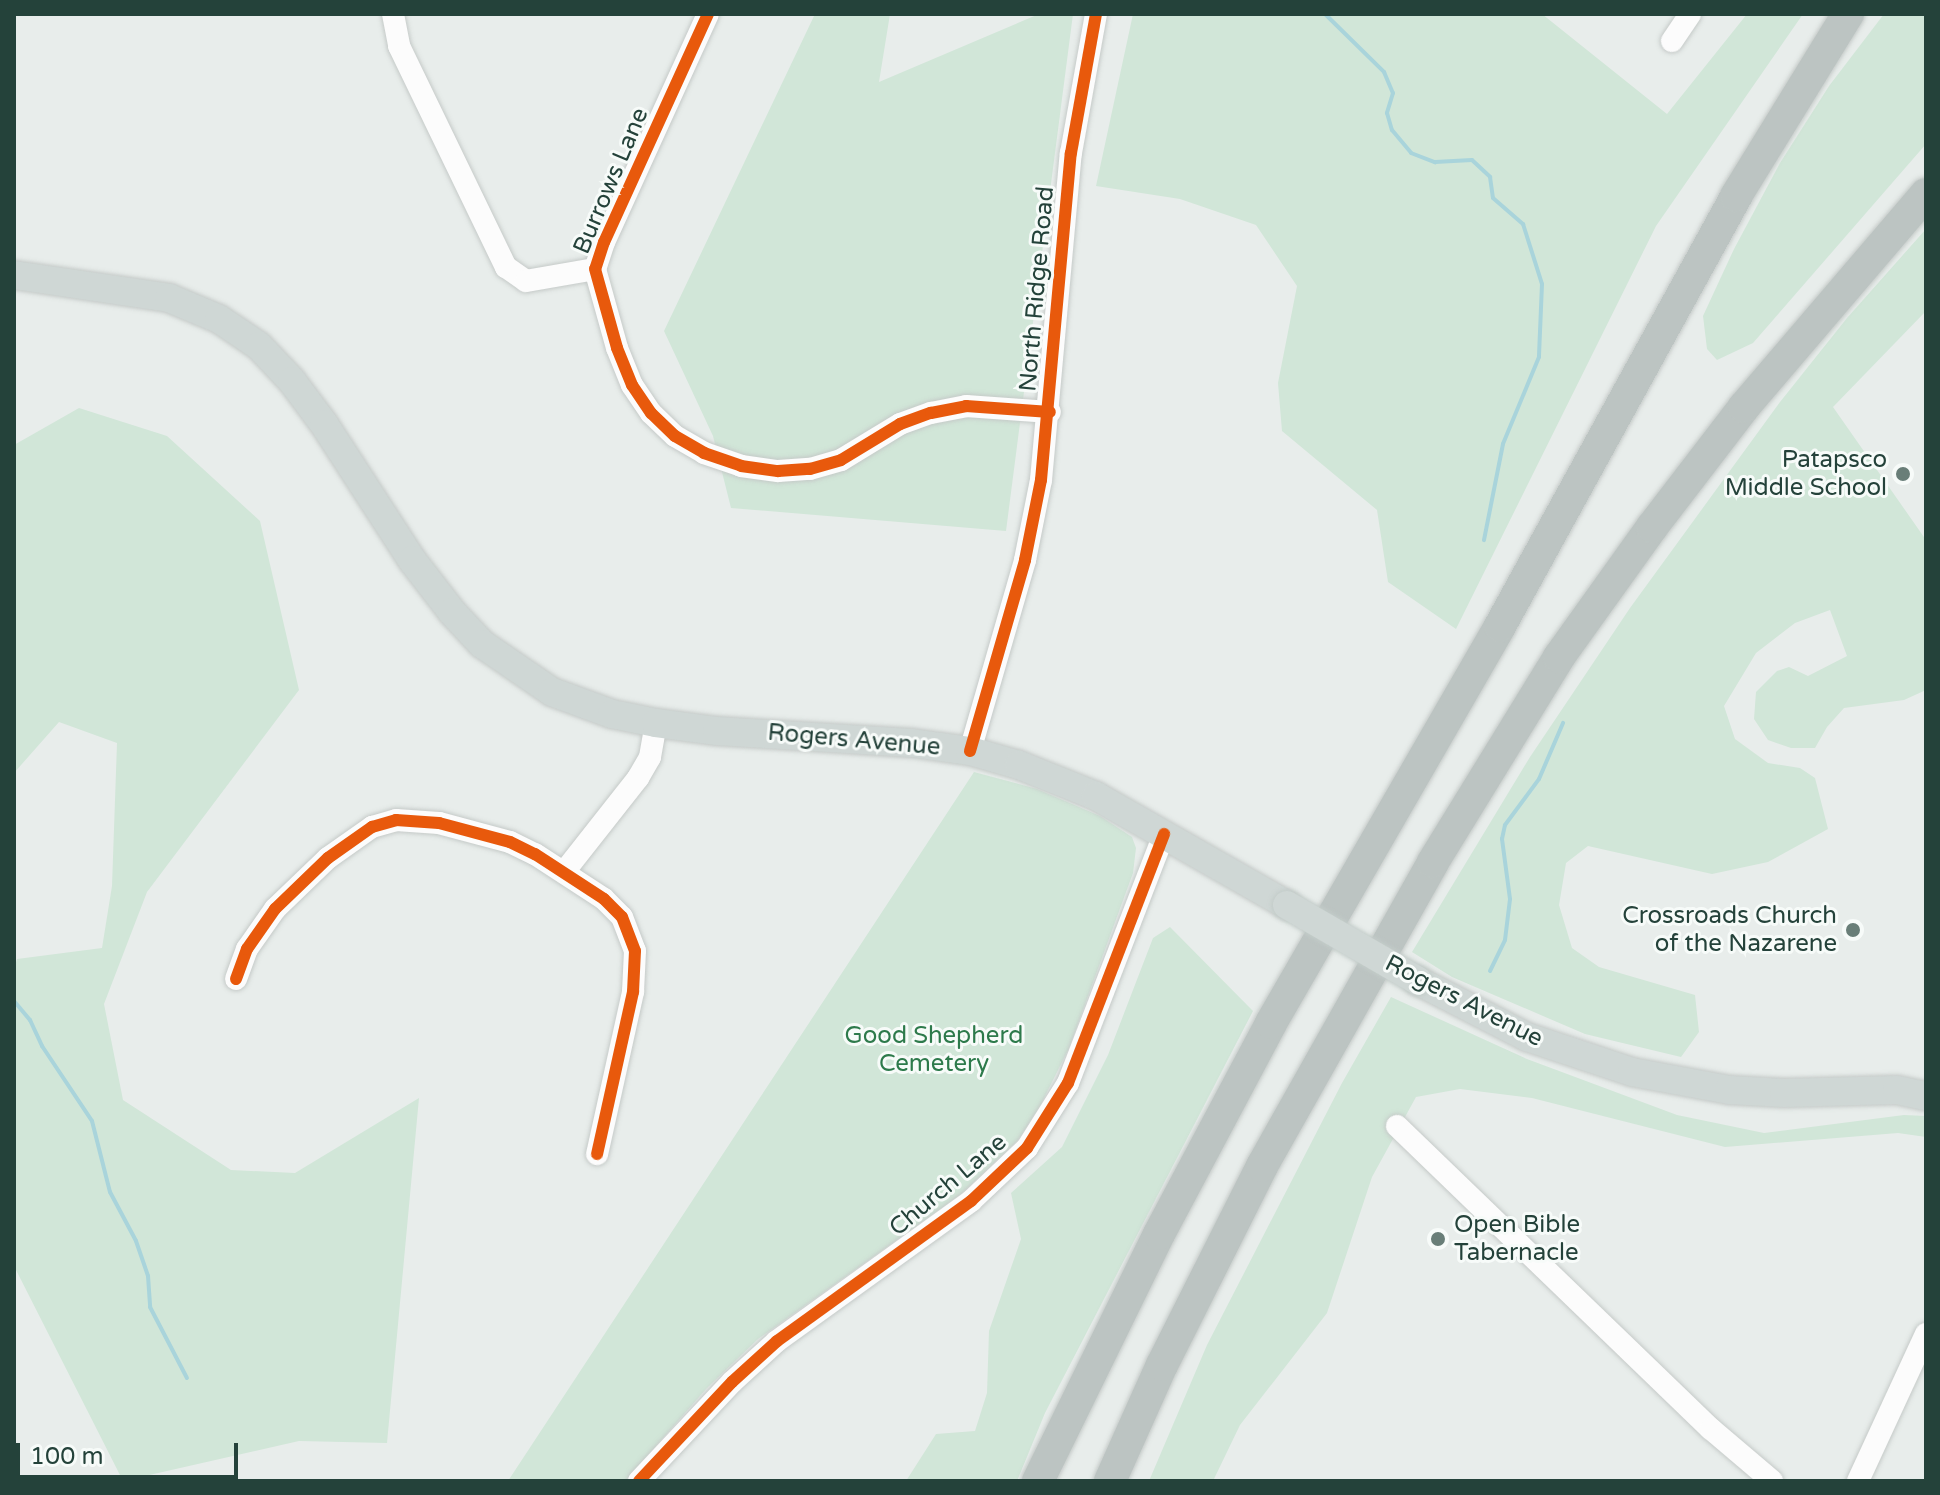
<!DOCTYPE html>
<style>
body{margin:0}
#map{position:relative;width:1940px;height:1495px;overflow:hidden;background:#e8edeb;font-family:"Varela Round",sans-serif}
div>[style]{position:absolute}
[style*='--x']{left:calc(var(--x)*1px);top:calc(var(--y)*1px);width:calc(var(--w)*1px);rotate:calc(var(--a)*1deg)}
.green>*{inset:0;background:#d1e6d8}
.stream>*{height:4px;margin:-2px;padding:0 2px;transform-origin:2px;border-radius:2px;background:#a9d4db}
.roads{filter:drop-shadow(0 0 2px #c5cac8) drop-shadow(0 0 2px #c5cac8)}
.minor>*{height:22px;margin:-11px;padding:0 11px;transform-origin:11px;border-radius:11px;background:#fcfcfc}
.major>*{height:28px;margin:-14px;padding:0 14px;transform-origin:14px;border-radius:14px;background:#cfd7d5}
.highway>*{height:32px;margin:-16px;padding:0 16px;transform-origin:16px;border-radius:16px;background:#bcc4c2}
.bridges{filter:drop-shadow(0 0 2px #c3ccc9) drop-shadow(0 0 2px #c3ccc9)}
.major-bridge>*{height:28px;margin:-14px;padding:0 14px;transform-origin:14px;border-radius:14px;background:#cfd7d5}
.cycleway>*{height:12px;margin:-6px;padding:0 6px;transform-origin:6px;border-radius:6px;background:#e8590c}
.dots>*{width:22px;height:22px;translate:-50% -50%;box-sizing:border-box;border:4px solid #f7fbf9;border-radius:50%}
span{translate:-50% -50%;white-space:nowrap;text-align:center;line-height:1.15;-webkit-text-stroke:6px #f7fbf9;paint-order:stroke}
.street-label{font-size:24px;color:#24423a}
.poi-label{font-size:24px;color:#24423a}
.right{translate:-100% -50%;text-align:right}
.left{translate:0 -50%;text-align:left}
.park-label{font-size:24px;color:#2d7a4b}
.frame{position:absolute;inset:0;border:16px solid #24423a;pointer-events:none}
.scale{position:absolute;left:16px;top:1443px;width:222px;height:36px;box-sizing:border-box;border:4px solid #24423a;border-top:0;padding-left:10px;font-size:24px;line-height:28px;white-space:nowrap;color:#24423a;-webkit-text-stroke:6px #f7fbf9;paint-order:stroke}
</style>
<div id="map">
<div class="green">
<i style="clip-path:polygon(815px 14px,890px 14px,879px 82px,1039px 14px,1073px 14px,1006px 531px,731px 508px,713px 436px,664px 331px)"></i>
<i style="clip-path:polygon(1133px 14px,1542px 14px,1667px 114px,1747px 14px,1803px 14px,1656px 226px,1456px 629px,1388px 582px,1377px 510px,1282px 431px,1278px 383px,1297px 286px,1256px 225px,1180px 199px,1096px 186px)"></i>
<i style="clip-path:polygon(1884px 14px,1926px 14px,1926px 144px,1753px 343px,1717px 360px,1707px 349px,1703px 316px,1734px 249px,1780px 163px,1829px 86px)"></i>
<i style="clip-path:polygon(1926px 229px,1926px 311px,1833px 407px,1926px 540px,1926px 690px,1904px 700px,1844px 708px,1827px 727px,1815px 748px,1791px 748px,1768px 740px,1754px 719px,1756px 692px,1777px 671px,1789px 667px,1808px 676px,1847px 656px,1830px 610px,1795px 623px,1756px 653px,1724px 706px,1735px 739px,1768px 763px,1800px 768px,1815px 778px,1828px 829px,1768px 862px,1712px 874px,1588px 846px,1566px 863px,1559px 905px,1572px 948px,1599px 967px,1695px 995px,1699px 1032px,1681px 1057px,1585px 1034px,1452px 977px,1412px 952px,1530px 757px,1630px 608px,1780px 402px,1847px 318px)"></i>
<i style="clip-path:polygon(79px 408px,167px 436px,260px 521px,299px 690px,147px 892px,104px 1004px,123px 1100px,231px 1170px,295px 1173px,419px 1098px,387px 1443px,299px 1441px,123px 1481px,14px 1266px,14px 969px,17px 959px,102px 948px,112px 886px,117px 743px,59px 722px,14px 773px,14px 445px)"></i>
<i style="clip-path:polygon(974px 772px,1037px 789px,1100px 816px,1132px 837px,1136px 848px,1133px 873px,1069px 1048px,1040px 1106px,1018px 1140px,961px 1194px,758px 1339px,707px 1388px,625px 1481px,508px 1481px)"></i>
<i style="clip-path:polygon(1170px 927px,1253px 1011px,1045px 1413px,1017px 1481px,906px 1481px,936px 1434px,975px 1431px,987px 1393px,989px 1331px,1021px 1239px,1011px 1193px,1062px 1147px,1108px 1055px,1153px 938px)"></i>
<i style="clip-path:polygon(1391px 997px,1527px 1059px,1677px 1115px,1764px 1133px,1904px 1115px,1926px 1116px,1926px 1137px,1898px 1133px,1725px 1147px,1532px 1098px,1460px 1089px,1416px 1097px,1372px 1177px,1327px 1313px,1240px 1425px,1213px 1481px,1149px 1481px,1207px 1345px,1342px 1083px)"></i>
</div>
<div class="stream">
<i style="--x:1325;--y:14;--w:83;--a:44.5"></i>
<i style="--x:1384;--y:72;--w:23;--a:67"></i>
<i style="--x:1393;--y:93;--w:21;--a:107"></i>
<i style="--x:1387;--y:113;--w:18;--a:74"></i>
<i style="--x:1392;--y:130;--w:30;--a:50"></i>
<i style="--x:1411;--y:153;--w:26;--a:21"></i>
<i style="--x:1435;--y:162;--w:37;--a:-3"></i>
<i style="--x:1472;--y:160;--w:25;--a:43"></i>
<i style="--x:1490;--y:177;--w:21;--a:82"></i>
<i style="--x:1493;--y:198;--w:40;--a:41"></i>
<i style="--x:1523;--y:224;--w:63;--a:72.4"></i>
<i style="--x:1542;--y:284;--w:73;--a:92.4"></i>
<i style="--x:1539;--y:357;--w:94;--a:112.5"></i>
<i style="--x:1503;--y:444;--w:98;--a:101.2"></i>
<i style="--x:1490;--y:971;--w:34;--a:-64"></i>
<i style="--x:1505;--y:940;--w:41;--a:-83"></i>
<i style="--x:1510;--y:899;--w:61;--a:-97.6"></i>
<i style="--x:1502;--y:839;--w:14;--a:-78"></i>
<i style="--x:1505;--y:825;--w:57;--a:-53.5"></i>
<i style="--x:1539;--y:779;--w:61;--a:-66.8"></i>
<i style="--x:14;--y:1001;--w:25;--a:50"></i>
<i style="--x:30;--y:1020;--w:29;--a:65"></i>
<i style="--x:42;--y:1046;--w:90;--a:56.3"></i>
<i style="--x:92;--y:1121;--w:73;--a:75.8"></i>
<i style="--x:110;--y:1192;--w:55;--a:62"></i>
<i style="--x:136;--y:1241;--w:37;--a:71"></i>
<i style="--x:148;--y:1276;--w:31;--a:86"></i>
<i style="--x:150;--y:1307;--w:80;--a:62.5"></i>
</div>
<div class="roads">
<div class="minor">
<i style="--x:393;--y:14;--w:33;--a:79"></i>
<i style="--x:399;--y:46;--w:246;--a:64.2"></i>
<i style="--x:506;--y:267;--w:24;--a:35"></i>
<i style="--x:526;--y:281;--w:70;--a:-9.9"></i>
<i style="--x:708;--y:14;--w:251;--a:114.5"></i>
<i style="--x:604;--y:242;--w:28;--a:108"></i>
<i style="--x:595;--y:269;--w:82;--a:74.4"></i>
<i style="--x:617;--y:348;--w:40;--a:68"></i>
<i style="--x:632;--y:385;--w:34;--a:56"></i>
<i style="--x:651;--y:413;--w:33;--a:44"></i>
<i style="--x:675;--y:436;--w:34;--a:30"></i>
<i style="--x:704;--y:453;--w:39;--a:19"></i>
<i style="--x:741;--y:466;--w:37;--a:8"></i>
<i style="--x:778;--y:471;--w:32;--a:-4"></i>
<i style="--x:810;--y:469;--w:32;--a:-16"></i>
<i style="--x:841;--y:460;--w:69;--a:-31.4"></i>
<i style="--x:900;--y:424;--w:33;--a:-20"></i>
<i style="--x:931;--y:413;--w:36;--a:-11"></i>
<i style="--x:966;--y:406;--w:84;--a:4.1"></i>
<i style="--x:1672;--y:41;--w:32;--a:-56"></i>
<i style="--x:970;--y:751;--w:199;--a:-73.9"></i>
<i style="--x:1025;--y:560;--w:82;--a:-78.7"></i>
<i style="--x:1041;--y:480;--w:328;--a:-84.8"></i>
<i style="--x:1071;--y:153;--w:141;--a:-79.8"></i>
<i style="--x:564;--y:872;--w:120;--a:-51.8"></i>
<i style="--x:638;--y:778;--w:24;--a:-60"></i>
<i style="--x:650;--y:757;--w:35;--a:-80"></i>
<i style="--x:236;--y:979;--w:32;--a:-70"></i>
<i style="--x:247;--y:949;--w:49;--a:-55"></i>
<i style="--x:275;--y:909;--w:74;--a:-43.9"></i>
<i style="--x:328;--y:858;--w:54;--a:-35.2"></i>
<i style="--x:372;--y:827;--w:25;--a:-16"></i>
<i style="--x:396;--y:820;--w:43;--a:4"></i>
<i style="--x:439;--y:823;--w:73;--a:15"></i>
<i style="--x:510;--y:842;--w:28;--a:26"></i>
<i style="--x:535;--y:854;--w:82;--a:33.1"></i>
<i style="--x:604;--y:899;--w:25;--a:45"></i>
<i style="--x:622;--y:917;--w:36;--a:69"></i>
<i style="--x:635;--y:951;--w:41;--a:92.8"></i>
<i style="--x:633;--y:992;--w:166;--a:102.5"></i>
<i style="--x:1397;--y:1126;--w:436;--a:44"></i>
<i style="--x:1711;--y:1429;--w:80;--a:40.4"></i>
<i style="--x:639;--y:1481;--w:136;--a:-46.8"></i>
<i style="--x:732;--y:1382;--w:61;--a:-42.3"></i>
<i style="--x:777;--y:1341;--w:239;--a:-35.8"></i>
<i style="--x:971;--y:1201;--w:77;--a:-43.4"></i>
<i style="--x:1027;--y:1148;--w:77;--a:-57.8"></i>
<i style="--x:1068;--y:1083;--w:267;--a:-68.9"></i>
<i style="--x:1858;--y:1481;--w:162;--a:-65.2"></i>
</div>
<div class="major">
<i style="--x:14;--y:275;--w:157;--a:8.4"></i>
<i style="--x:169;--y:298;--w:54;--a:22.8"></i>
<i style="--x:219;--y:319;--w:48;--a:34"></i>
<i style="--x:259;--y:346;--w:48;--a:46.7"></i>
<i style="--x:292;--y:381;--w:54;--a:53.3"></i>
<i style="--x:324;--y:424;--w:162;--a:57.1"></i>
<i style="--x:412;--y:560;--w:66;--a:52.4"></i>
<i style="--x:452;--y:612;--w:44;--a:46.8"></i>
<i style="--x:482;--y:644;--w:85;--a:34.4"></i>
<i style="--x:552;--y:692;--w:64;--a:20.1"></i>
<i style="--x:612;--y:714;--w:45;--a:11.6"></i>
<i style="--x:656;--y:723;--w:62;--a:7.5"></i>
<i style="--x:717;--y:731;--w:195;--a:3.5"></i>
<i style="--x:912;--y:743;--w:59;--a:7.9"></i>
<i style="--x:970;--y:751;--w:51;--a:15.9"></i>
<i style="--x:1019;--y:765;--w:83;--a:21.9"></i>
<i style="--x:1096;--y:796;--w:220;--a:29.7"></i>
<i style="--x:1418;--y:981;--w:123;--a:27.2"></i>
<i style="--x:1527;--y:1037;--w:111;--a:18.4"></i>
<i style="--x:1632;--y:1072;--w:99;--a:10.5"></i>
<i style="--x:1729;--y:1090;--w:55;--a:3.1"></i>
<i style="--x:1784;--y:1093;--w:113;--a:-1.5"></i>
<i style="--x:1897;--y:1090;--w:30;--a:12"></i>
</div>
<div class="highway">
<i style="--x:1038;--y:1481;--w:275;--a:-63.9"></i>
<i style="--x:1159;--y:1234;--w:239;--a:-62"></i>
<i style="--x:1271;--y:1023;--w:458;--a:-60"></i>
<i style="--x:1500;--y:626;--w:491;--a:-61.2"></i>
<i style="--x:1736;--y:196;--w:214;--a:-58.4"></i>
<i style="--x:1110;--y:1481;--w:127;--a:-65.9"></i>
<i style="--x:1162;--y:1365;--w:223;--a:-63.3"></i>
<i style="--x:1262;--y:1166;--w:349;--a:-60.6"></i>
<i style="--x:1433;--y:862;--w:241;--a:-58.4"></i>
<i style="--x:1559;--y:657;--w:160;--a:-54.4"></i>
<i style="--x:1652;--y:527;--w:151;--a:-52.5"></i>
<i style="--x:1744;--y:407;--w:280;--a:-49.5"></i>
</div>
</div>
<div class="bridges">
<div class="major-bridge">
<i style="--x:1287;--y:905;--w:151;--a:30.1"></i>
</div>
</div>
<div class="cycleway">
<i style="--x:708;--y:14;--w:251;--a:114.5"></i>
<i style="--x:604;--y:242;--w:28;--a:108"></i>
<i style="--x:595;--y:269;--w:82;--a:74.4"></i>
<i style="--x:617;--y:348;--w:40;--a:68"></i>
<i style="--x:632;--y:385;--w:34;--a:56"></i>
<i style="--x:651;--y:413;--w:33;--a:44"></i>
<i style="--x:675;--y:436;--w:34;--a:30"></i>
<i style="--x:704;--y:453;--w:39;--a:19"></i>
<i style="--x:741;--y:466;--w:37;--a:8"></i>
<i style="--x:778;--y:471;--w:32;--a:-4"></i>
<i style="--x:810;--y:469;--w:32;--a:-16"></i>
<i style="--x:841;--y:460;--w:69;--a:-31.4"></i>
<i style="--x:900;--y:424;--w:33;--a:-20"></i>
<i style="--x:931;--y:413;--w:36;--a:-11"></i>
<i style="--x:966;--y:406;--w:84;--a:4.1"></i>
<i style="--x:970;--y:751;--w:199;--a:-73.9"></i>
<i style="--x:1025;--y:560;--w:82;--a:-78.7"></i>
<i style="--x:1041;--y:480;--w:328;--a:-84.8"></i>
<i style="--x:1071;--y:153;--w:141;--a:-79.8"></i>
<i style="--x:236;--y:979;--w:32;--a:-70"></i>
<i style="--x:247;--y:949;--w:49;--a:-55"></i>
<i style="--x:275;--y:909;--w:74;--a:-43.9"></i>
<i style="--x:328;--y:858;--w:54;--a:-35.2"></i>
<i style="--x:372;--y:827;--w:25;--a:-16"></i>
<i style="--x:396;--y:820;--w:43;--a:4"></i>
<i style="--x:439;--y:823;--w:73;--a:15"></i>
<i style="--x:510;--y:842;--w:28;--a:26"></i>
<i style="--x:535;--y:854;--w:82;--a:33.1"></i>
<i style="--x:604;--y:899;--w:25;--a:45"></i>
<i style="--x:622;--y:917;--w:36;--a:69"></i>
<i style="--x:635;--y:951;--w:41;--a:92.8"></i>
<i style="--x:633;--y:992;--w:166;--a:102.5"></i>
<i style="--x:639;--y:1481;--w:136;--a:-46.8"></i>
<i style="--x:732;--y:1382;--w:61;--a:-42.3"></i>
<i style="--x:777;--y:1341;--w:239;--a:-35.8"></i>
<i style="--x:971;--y:1201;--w:77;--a:-43.4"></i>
<i style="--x:1027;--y:1148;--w:77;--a:-57.8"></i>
<i style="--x:1068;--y:1083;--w:267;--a:-68.9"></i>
</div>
<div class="dots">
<i style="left:1903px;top:474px;background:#697e78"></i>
<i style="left:1853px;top:930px;background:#697e78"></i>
<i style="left:1438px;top:1239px;background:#697e78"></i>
</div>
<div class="street-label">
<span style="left:611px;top:181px;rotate:-67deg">Burrows Lane</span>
<span style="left:1037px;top:289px;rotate:-85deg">North Ridge Road</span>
<span style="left:854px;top:740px;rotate:5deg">Rogers Avenue</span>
<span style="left:1464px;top:1001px;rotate:27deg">Rogers Avenue</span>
<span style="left:948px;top:1185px;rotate:-40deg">Church Lane</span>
</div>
<div class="poi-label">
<span class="right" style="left:1887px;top:474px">Patapsco<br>Middle School</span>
<span class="right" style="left:1837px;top:930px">Crossroads Church<br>of the Nazarene</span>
<span class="left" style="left:1454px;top:1239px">Open Bible<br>Tabernacle</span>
</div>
<div class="park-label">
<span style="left:934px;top:1050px">Good Shepherd<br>Cemetery</span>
</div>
<div class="frame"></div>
<div class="scale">100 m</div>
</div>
